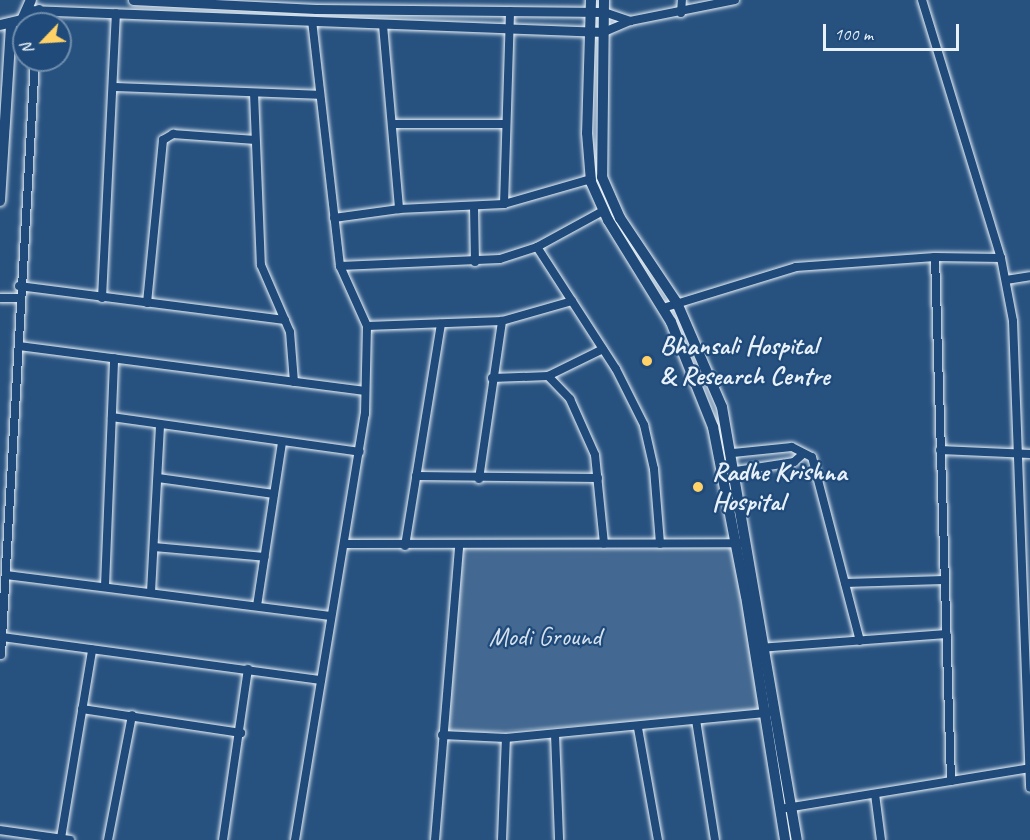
<!DOCTYPE html>
<style>
body{margin:0}
#map{position:relative;width:1030px;height:840px;overflow:hidden;background:#27517f;font-family:Caveat,sans-serif}
div>[style]{position:absolute}
[style*='--x']{left:calc(var(--x)*1px);top:calc(var(--y)*1px);width:calc(var(--w)*1px);rotate:calc(var(--a)*1deg)}
.green>*{inset:0;background:#436891}
.roads{filter:drop-shadow(0 0 2px #e8f1f8) drop-shadow(0 0 2px #e8f1f8)}
.minor>*{height:8px;margin:-4px;padding:0 4px;transform-origin:4px;border-radius:4px;background:#1f4a7a}
.tertiary>*{height:9px;margin:-4.5px;padding:0 4.5px;transform-origin:4.5px;border-radius:4.5px;background:#1f4a7a}
.secondary>*{height:10px;margin:-5px;padding:0 5px;transform-origin:5px;border-radius:5px;background:#1f4a7a}
.dots>*{width:16px;height:16px;translate:-50% -50%;box-sizing:border-box;border:3px solid #1f4a7a;border-radius:50%}
span{translate:-50% -50%;white-space:nowrap;text-align:center;line-height:1.15;-webkit-text-stroke:4.5px #1f4a7a;paint-order:stroke}
.poi-label{font-size:26px;color:#e8f1f8;font-weight:700}
.left{translate:0 -50%;text-align:left}
.park-label{font-size:26px;color:#d8e3ee}
.north{position:absolute;left:12px;top:12px;width:60px;height:60px;box-sizing:border-box;background:#1f4a7a;border:2px solid #6f8dac;border-radius:50%;rotate:245deg;font-size:16px;font-weight:700;line-height:24px;text-align:center;color:#e8f1f8}
.north::after{content:'';display:block;margin:auto;width:21px;height:27px;background:#ffd166;clip-path:polygon(50% 0,100% 100%,50% 72%,0 100%)}
.scale{position:absolute;left:823px;top:24px;width:136px;height:27px;box-sizing:border-box;border:3px solid #e8f1f8;border-top:0;padding-left:8px;font-size:18px;line-height:21px;white-space:nowrap;color:#e8f1f8;-webkit-text-stroke:4px #1f4a7a;paint-order:stroke}
</style>
<div id="map">
<div class="green">
<i style="clip-path:polygon(731px 543px,765px 713px,442px 735px,459px 547px)"></i>
</div>
<div class="roads">
<div class="minor">
<i style="--x:922;--y:0;--w:270;--a:73"></i>
<i style="--x:1001;--y:258;--w:64;--a:79.2"></i>
<i style="--x:1013;--y:321;--w:467;--a:87.9"></i>
<i style="--x:604;--y:12;--w:28;--a:19"></i>
<i style="--x:681;--y:13;--w:13;--a:-86"></i>
<i style="--x:38;--y:24;--w:15;--a:-86"></i>
<i style="--x:383;--y:25;--w:185;--a:85"></i>
<i style="--x:604;--y:32;--w:28;--a:-23"></i>
<i style="--x:630;--y:21;--w:107;--a:-11.3"></i>
<i style="--x:113;--y:87;--w:207;--a:2.2"></i>
<i style="--x:254;--y:93;--w:172;--a:87.7"></i>
<i style="--x:261;--y:265;--w:73;--a:66.6"></i>
<i style="--x:290;--y:332;--w:50;--a:85.4"></i>
<i style="--x:392;--y:124;--w:114;--a:0"></i>
<i style="--x:504;--y:204;--w:193;--a:-88.2"></i>
<i style="--x:474;--y:206;--w:56;--a:89"></i>
<i style="--x:334;--y:218;--w:66;--a:-7.9"></i>
<i style="--x:399;--y:209;--w:105;--a:-2.7"></i>
<i style="--x:504;--y:204;--w:91;--a:-16"></i>
<i style="--x:537;--y:247;--w:145;--a:57.1"></i>
<i style="--x:616;--y:369;--w:63;--a:63.4"></i>
<i style="--x:644;--y:425;--w:45;--a:77.2"></i>
<i style="--x:654;--y:469;--w:75;--a:85.4"></i>
<i style="--x:935;--y:257;--w:524;--a:88.25"></i>
<i style="--x:340;--y:266;--w:160;--a:-2.5"></i>
<i style="--x:500;--y:259;--w:39;--a:-18"></i>
<i style="--x:537;--y:247;--w:75;--a:-28.6"></i>
<i style="--x:1006;--y:280;--w:24;--a:-9"></i>
<i style="--x:19;--y:286;--w:268;--a:7.3"></i>
<i style="--x:0;--y:298;--w:19;--a:0"></i>
<i style="--x:102;--y:298;--w:285;--a:-87.2"></i>
<i style="--x:147;--y:303;--w:164;--a:-84.4"></i>
<i style="--x:163;--y:140;--w:12;--a:-31"></i>
<i style="--x:173;--y:134;--w:82;--a:4.2"></i>
<i style="--x:663;--y:308;--w:139;--a:-17.1"></i>
<i style="--x:796;--y:267;--w:139;--a:-4.1"></i>
<i style="--x:935;--y:257;--w:66;--a:0.9"></i>
<i style="--x:367;--y:326;--w:135;--a:-2.1"></i>
<i style="--x:502;--y:321;--w:73;--a:-15.9"></i>
<i style="--x:19;--y:346;--w:349;--a:7.4"></i>
<i style="--x:548;--y:376;--w:61;--a:-26.1"></i>
<i style="--x:492;--y:378;--w:56;--a:-2"></i>
<i style="--x:548;--y:376;--w:32;--a:46"></i>
<i style="--x:570;--y:399;--w:61;--a:65.9"></i>
<i style="--x:595;--y:455;--w:89;--a:84.2"></i>
<i style="--x:112;--y:417;--w:250;--a:8"></i>
<i style="--x:940;--y:450;--w:90;--a:2.5"></i>
<i style="--x:733;--y:453;--w:59;--a:-5.8"></i>
<i style="--x:792;--y:447;--w:22;--a:27"></i>
<i style="--x:812;--y:457;--w:190;--a:75.4"></i>
<i style="--x:736;--y:471;--w:59;--a:-8.8"></i>
<i style="--x:794;--y:462;--w:12;--a:-42"></i>
<i style="--x:416;--y:476;--w:182;--a:0.6"></i>
<i style="--x:158;--y:478;--w:117;--a:7.9"></i>
<i style="--x:479;--y:479;--w:160;--a:-81.7"></i>
<i style="--x:344;--y:544;--w:395;--a:-0.1"></i>
<i style="--x:405;--y:546;--w:225;--a:-80.8"></i>
<i style="--x:154;--y:547;--w:111;--a:5.1"></i>
<i style="--x:6;--y:575;--w:327;--a:7.2"></i>
<i style="--x:845;--y:583;--w:99;--a:-1.7"></i>
<i style="--x:105;--y:586;--w:228;--a:-87.7"></i>
<i style="--x:151;--y:592;--w:167;--a:-86.9"></i>
<i style="--x:257;--y:606;--w:165;--a:-81.3"></i>
<i style="--x:2;--y:637;--w:322;--a:7.7"></i>
<i style="--x:759;--y:648;--w:188;--a:-4.3"></i>
<i style="--x:1;--y:655;--w:596;--a:-86.73"></i>
<i style="--x:82;--y:709;--w:161;--a:8.6"></i>
<i style="--x:696;--y:720;--w:121;--a:81"></i>
<i style="--x:638;--y:728;--w:114;--a:79.9"></i>
<i style="--x:555;--y:734;--w:106;--a:87.8"></i>
<i style="--x:442;--y:735;--w:64;--a:2.7"></i>
<i style="--x:506;--y:738;--w:263;--a:-5.5"></i>
<i style="--x:875;--y:794;--w:46;--a:82.6"></i>
<i style="--x:780;--y:809;--w:253;--a:-9.3"></i>
<i style="--x:0;--y:830;--w:71;--a:8.1"></i>
<i style="--x:61;--y:838;--w:191;--a:-80.6"></i>
<i style="--x:108;--y:840;--w:127;--a:-79.1"></i>
<i style="--x:223;--y:840;--w:173;--a:-81.7"></i>
<i style="--x:295;--y:840;--w:432;--a:-80.7"></i>
<i style="--x:365;--y:414;--w:88;--a:-88.7"></i>
<i style="--x:367;--y:326;--w:66;--a:-114.2"></i>
<i style="--x:340;--y:266;--w:246;--a:-96.5"></i>
<i style="--x:435;--y:840;--w:294;--a:-85.3"></i>
<i style="--x:502;--y:840;--w:102;--a:-87.8"></i>
</div>
<div class="tertiary">
<i style="--x:133;--y:0;--w:183;--a:2.8"></i>
<i style="--x:316;--y:9;--w:288;--a:0.6"></i>
<i style="--x:29;--y:10;--w:575;--a:2.19"></i>
</div>
<div class="secondary">
<i style="--x:591;--y:0;--w:133;--a:91.7"></i>
<i style="--x:587;--y:133;--w:49;--a:85.3"></i>
<i style="--x:591;--y:182;--w:42;--a:65.9"></i>
<i style="--x:608;--y:220;--w:120;--a:58.3"></i>
<i style="--x:671;--y:322;--w:113;--a:68.2"></i>
<i style="--x:713;--y:427;--w:172;--a:79"></i>
<i style="--x:746;--y:596;--w:247;--a:80.9"></i>
<i style="--x:604;--y:0;--w:177;--a:90.6"></i>
<i style="--x:602;--y:177;--w:45;--a:66.3"></i>
<i style="--x:620;--y:218;--w:102;--a:56.2"></i>
<i style="--x:677;--y:303;--w:113;--a:66.6"></i>
<i style="--x:722;--y:407;--w:439;--a:80.2"></i>
<i style="--x:0;--y:25;--w:23;--a:-13"></i>
<i style="--x:22;--y:20;--w:22;--a:-66"></i>
<i style="--x:0;--y:201;--w:176;--a:-86.4"></i>
</div>
</div>
<div class="dots">
<i style="left:647px;top:361px;background:#ffd166"></i>
<i style="left:698px;top:487px;background:#ffd166"></i>
</div>
<div class="poi-label">
<span class="left" style="left:660px;top:361px">Bhansali Hospital<br>&amp; Research Centre</span>
<span class="left" style="left:712px;top:487px">Radhe Krishna<br>Hospital</span>
</div>
<div class="park-label">
<span style="left:545px;top:637px">Modi Ground</span>
</div>
<div class="north">N</div>
<div class="scale">100 m</div>
</div>
